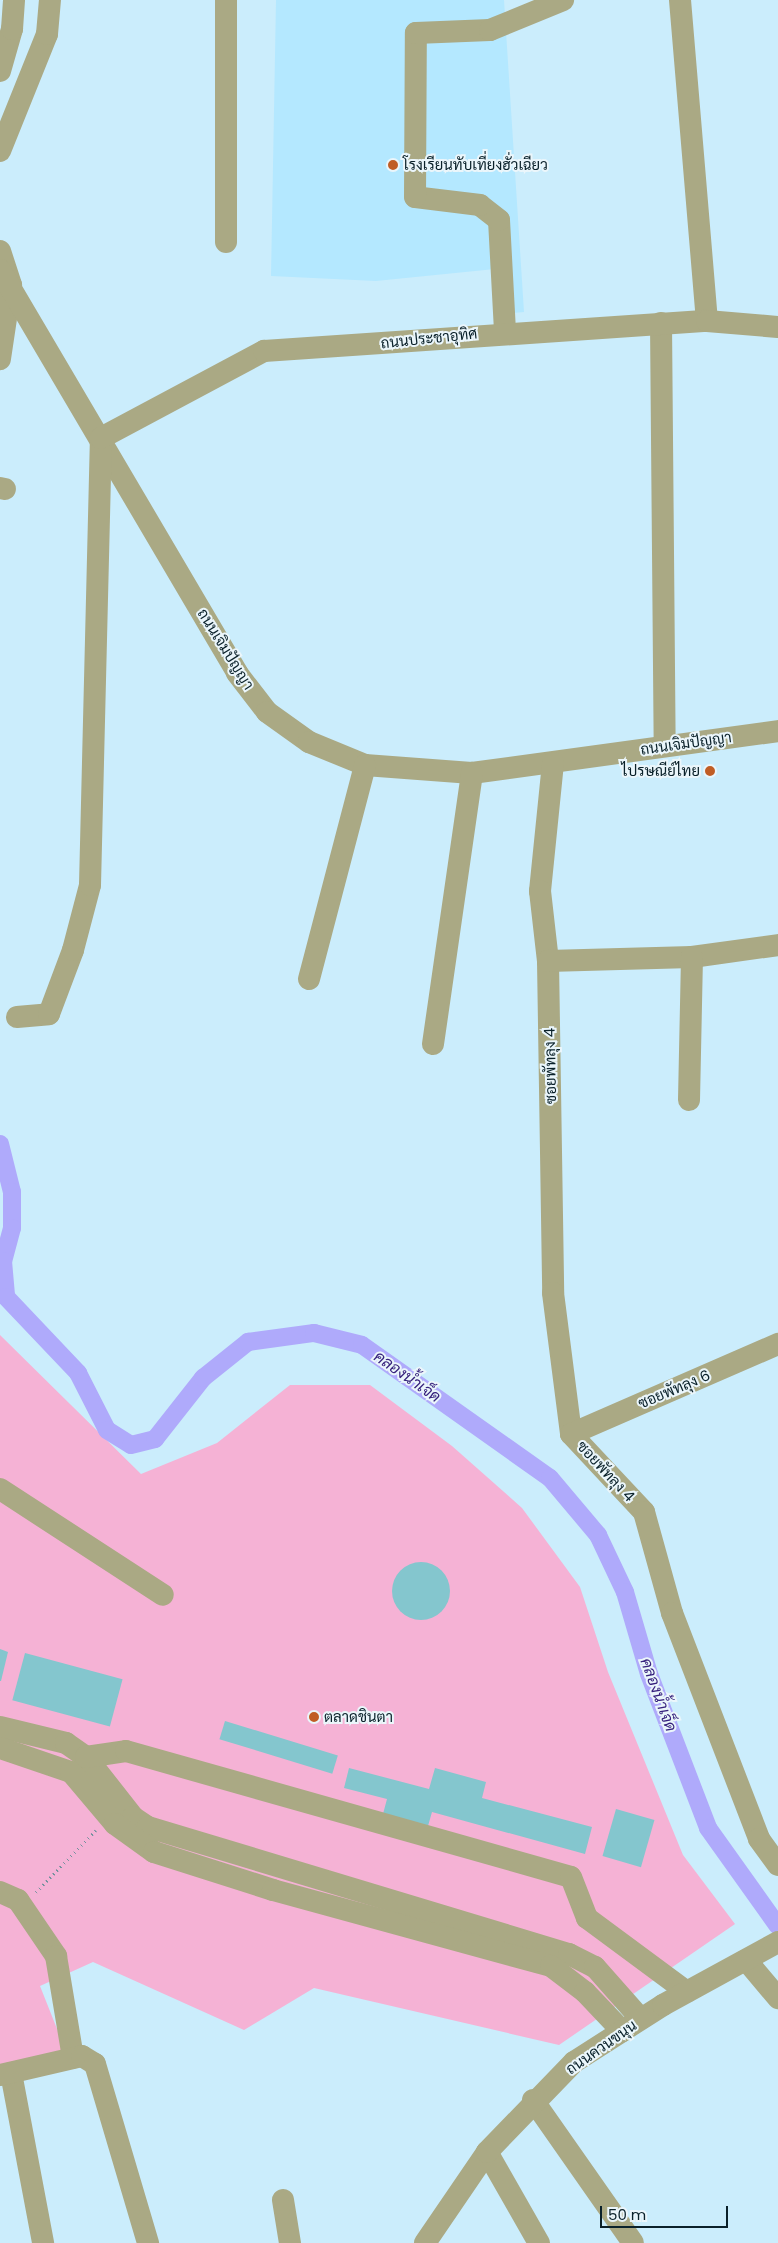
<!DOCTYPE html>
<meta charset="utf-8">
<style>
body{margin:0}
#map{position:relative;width:778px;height:2243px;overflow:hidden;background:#cbedfc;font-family:Poppins,Sarabun,sans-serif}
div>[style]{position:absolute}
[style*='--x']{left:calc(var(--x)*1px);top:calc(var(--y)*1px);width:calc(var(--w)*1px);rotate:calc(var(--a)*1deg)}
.built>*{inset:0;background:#b4e8ff}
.green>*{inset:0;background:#f5b2d5}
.canal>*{height:18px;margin:-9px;padding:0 9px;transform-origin:9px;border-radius:9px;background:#afaafb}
.building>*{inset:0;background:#84c6ce;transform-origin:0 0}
.round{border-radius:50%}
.path>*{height:3px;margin-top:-1.5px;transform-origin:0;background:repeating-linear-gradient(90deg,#73909d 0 1px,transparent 0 5px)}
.minor>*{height:22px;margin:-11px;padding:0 11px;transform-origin:11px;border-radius:11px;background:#aaa984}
.dots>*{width:14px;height:14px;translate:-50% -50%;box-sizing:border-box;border:2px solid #ebf6fb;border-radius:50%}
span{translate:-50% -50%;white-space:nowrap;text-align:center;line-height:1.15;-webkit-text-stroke:4px #ebf6fb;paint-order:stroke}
.poi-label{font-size:15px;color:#0a212a}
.left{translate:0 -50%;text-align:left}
.right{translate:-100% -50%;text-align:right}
.street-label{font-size:15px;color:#0a212a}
.water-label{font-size:16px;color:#37227d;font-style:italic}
.scale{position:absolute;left:600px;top:2206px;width:128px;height:22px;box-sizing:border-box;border:2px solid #0a212a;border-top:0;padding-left:6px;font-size:15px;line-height:18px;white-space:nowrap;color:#0a212a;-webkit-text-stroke:4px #ebf6fb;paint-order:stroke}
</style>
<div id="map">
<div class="built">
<i style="clip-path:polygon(276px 0,504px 0,524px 312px,503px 314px,495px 269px,376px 281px,271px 276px)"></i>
</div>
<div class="green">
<i style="clip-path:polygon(0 1335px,141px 1474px,217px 1443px,290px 1385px,370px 1385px,452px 1446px,522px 1508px,580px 1587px,608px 1672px,683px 1855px,735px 1924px,559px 2045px,314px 1988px,244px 2030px,93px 1962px,40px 1986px,67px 2054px,0 2065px)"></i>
</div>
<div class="canal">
<i style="--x:0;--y:1144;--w:49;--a:76"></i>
<i style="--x:12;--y:1192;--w:36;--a:90"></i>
<i style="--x:12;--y:1228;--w:34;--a:105"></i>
<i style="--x:3;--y:1261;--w:36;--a:85"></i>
<i style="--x:6;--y:1297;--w:105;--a:46.5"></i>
<i style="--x:78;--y:1373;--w:64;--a:63"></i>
<i style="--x:107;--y:1430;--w:28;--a:32"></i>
<i style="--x:131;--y:1445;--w:25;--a:-14"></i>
<i style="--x:155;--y:1439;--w:78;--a:-51.8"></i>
<i style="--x:203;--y:1378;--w:58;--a:-38.7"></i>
<i style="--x:248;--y:1342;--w:67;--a:-7.8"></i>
<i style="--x:314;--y:1333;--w:49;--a:14"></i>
<i style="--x:362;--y:1345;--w:230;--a:35.3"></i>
<i style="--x:550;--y:1478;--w:75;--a:49.9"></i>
<i style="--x:598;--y:1535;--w:63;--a:64.7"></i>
<i style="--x:625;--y:1592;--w:85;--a:73.7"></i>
<i style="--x:649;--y:1674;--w:165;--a:69"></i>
<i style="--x:708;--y:1828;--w:120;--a:54.5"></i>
</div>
<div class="building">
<i class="round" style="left:392px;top:1562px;width:58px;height:58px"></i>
<i style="clip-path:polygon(0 1649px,8px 1652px,1px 1681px,0 1681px)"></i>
<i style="left:25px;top:1653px;width:101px;height:49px;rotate:15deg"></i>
<i style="left:225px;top:1721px;width:118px;height:19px;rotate:17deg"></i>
<i style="clip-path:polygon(349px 1768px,429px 1789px,435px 1768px,486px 1782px,482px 1798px,592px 1827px,585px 1854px,432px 1812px,428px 1826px,383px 1814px,387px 1799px,344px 1788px)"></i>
<i style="left:616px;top:1809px;width:40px;height:49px;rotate:16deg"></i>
</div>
<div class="path">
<i style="--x:36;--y:1892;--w:86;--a:-45.9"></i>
</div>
<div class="minor">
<i style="--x:226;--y:0;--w:242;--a:90"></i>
<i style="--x:680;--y:0;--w:322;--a:85.2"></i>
<i style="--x:0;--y:71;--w:44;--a:-74.1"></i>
<i style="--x:12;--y:29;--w:29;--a:-86"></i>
<i style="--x:0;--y:151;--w:126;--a:-68.1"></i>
<i style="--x:47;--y:34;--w:34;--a:-85"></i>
<i style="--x:0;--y:251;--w:36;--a:72"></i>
<i style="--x:11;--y:285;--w:75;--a:98.5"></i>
<i style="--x:0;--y:270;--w:468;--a:59.5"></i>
<i style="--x:237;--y:673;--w:49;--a:52.4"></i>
<i style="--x:267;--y:712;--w:52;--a:35.5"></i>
<i style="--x:309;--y:742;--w:61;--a:22.3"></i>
<i style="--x:365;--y:765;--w:107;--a:4.3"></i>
<i style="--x:472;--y:773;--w:309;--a:-7.8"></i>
<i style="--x:661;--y:323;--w:423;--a:89.5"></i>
<i style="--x:505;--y:331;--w:111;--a:-93.1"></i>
<i style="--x:499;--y:220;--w:24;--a:-142"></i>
<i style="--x:480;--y:205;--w:65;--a:-173"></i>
<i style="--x:415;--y:197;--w:164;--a:-89.7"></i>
<i style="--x:416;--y:33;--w:74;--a:-2.3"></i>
<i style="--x:490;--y:30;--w:79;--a:-22.3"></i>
<i style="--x:0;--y:488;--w:5;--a:11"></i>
<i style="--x:553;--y:763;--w:129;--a:95.8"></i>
<i style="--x:540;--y:891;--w:70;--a:83.5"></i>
<i style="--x:548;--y:961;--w:332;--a:89.1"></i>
<i style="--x:553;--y:1293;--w:142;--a:82.7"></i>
<i style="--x:571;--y:1434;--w:107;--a:46.9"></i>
<i style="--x:644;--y:1512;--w:105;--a:74.5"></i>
<i style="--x:672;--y:1613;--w:242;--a:68.9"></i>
<i style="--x:759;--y:1839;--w:32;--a:54"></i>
<i style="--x:548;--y:961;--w:144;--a:-1.6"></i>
<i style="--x:692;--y:957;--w:87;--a:-7.9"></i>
<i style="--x:309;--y:979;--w:221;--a:-75.3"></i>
<i style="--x:17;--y:1017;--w:32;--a:-5"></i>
<i style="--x:49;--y:1014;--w:68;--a:-69.4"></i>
<i style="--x:73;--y:950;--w:67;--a:-75.3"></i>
<i style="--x:90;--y:885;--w:447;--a:-88.6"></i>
<i style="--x:101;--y:438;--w:185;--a:-28.1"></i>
<i style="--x:264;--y:351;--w:444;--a:-3.9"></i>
<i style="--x:707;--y:321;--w:71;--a:4.8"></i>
<i style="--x:433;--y:1044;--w:274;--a:-81.8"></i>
<i style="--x:689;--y:1100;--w:143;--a:-88.8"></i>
<i style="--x:571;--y:1434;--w:226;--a:-23.5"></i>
<i style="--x:0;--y:1489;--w:194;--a:33"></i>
<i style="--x:0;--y:1727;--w:68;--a:13.6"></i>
<i style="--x:66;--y:1743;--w:24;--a:35"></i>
<i style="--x:86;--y:1757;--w:76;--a:51.9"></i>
<i style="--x:133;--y:1817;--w:18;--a:34"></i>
<i style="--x:148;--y:1827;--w:440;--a:16.8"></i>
<i style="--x:569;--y:1954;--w:29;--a:27"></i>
<i style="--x:595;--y:1967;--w:69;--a:48.5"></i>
<i style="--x:0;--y:1748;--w:75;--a:18.7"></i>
<i style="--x:71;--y:1772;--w:68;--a:49.8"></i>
<i style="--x:115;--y:1824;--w:48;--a:35.7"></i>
<i style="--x:154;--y:1852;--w:125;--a:17.7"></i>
<i style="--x:273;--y:1890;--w:288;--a:15.3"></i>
<i style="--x:551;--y:1966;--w:43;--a:37.4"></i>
<i style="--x:585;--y:1992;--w:54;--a:46.5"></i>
<i style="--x:86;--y:1757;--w:40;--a:-8.5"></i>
<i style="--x:126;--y:1751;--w:462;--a:15.8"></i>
<i style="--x:571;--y:1877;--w:44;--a:68.7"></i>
<i style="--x:587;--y:1918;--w:124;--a:36.5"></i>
<i style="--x:0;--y:1892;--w:20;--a:24"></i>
<i style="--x:18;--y:1900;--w:68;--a:55.8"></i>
<i style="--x:56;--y:1956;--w:103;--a:80.5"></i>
<i style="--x:746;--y:1960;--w:50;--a:49.9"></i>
<i style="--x:11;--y:2073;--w:173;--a:79.3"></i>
<i style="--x:0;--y:2075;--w:84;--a:-13"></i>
<i style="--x:82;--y:2056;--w:15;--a:32"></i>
<i style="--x:95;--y:2064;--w:187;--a:73.5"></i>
<i style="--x:533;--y:2100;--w:174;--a:55"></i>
<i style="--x:487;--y:2152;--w:105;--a:60.3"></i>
<i style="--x:283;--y:2200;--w:44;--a:80.8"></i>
<i style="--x:425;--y:2243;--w:110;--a:-55.7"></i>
<i style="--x:487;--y:2152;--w:125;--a:-46"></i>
<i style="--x:574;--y:2062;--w:106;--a:-32.6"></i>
<i style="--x:663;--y:2005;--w:131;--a:-28.7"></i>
</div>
<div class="dots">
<i style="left:393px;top:165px;background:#c05d25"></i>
<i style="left:710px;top:771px;background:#c05d25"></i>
<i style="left:314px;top:1717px;background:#c05d25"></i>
</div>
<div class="poi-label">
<span class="left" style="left:403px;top:165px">โรงเรียนทับเที่ยงฮั่วเฉียว</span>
<span class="right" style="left:700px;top:771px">ไปรษณีย์ไทย</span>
<span class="left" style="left:324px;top:1717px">ตลาดชินตา</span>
</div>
<div class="street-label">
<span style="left:429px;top:338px;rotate:-6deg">ถนนประชาอุทิศ</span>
<span style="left:226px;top:649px;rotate:58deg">ถนนเจิมปัญญา</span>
<span style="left:686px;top:743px;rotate:-8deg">ถนนเจิมปัญญา</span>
<span style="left:550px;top:1066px;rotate:-91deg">ซอยพัทลุง 4</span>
<span style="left:674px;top:1389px;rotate:-23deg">ซอยพัทลุง 6</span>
<span style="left:606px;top:1471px;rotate:47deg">ซอยพัทลุง 4</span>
<span style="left:601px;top:2047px;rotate:-35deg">ถนนควนขนุน</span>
</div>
<div class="water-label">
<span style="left:407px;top:1377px;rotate:35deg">คลองน้ำเจ็ด</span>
<span style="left:658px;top:1695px;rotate:70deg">คลองน้ำเจ็ด</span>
</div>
<div class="scale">50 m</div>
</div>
